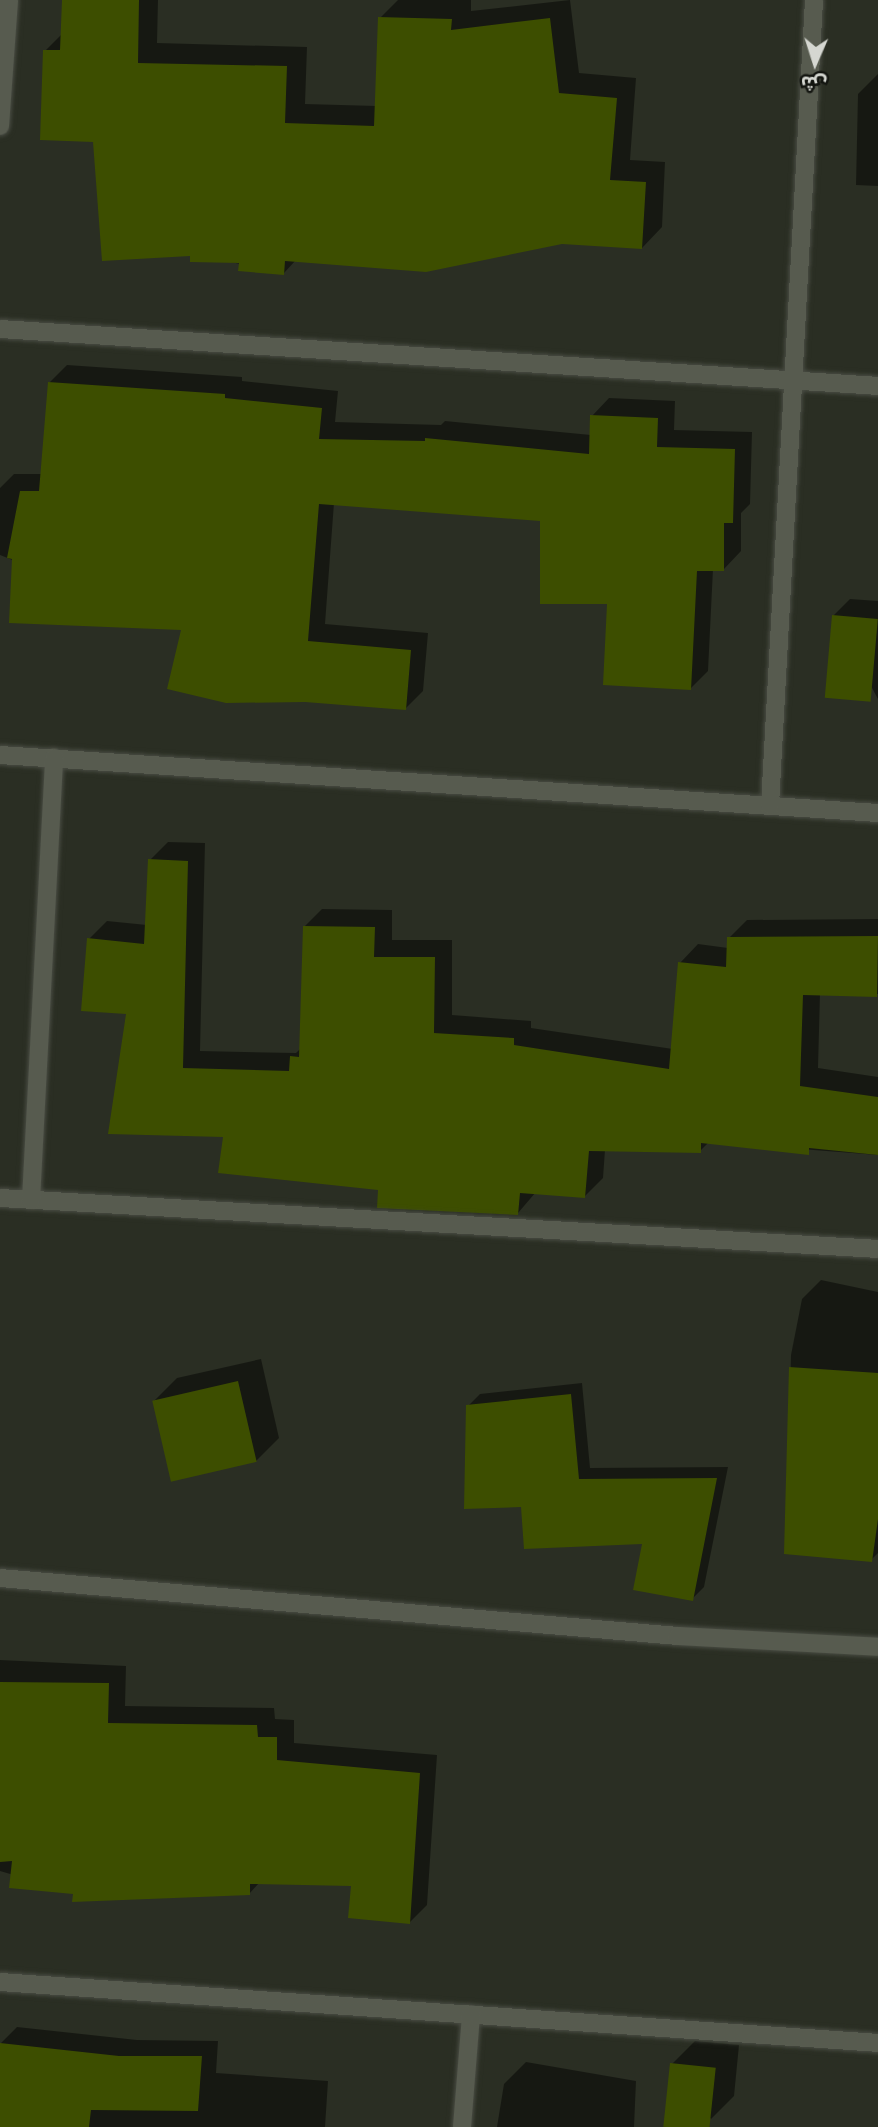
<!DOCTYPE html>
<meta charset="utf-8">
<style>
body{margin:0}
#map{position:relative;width:878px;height:2127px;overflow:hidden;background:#2a2e23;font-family:Ubuntu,"Noto Sans Arabic",sans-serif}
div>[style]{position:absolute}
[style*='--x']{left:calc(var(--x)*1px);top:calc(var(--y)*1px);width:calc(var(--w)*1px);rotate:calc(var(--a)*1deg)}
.shadow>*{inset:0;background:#0007}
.building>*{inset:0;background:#3d4e00;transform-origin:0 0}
.roads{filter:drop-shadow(0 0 2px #494c43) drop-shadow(0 0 2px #494c43)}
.minor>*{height:18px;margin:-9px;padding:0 9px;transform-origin:9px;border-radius:9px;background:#575b4f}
span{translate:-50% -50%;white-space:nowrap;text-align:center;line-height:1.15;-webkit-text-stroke:5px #131510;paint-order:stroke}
.north{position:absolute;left:780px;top:28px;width:70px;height:70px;-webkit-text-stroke:5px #131510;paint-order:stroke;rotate:183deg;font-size:19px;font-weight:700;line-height:28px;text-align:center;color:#d5d7d1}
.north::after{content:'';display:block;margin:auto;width:24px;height:32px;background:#d5d7d1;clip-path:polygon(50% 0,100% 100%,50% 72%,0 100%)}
</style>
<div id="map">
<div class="shadow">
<i style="clip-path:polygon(63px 0,158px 0,157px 43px,307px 47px,305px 104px,377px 106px,380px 18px,398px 0,471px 0,471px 11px,570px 0,579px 73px,636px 78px,630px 160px,665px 162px,662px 227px,642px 248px,562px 242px,296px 260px,284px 273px,192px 254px,95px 140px,45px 51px,63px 33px)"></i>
<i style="clip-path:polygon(878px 74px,878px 186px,856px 185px,858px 94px)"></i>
<i style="clip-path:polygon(67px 365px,242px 377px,242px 381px,338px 391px,335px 422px,441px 425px,445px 421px,591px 435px,592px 416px,609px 398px,675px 401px,674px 430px,752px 432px,750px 504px,741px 513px,741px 551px,724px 569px,713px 569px,708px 671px,690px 689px,609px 603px,542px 519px,334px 503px,325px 624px,428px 633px,423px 691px,406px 708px,183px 628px,0 555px,0 488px,14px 474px,42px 474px,49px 383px)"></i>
<i style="clip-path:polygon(850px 599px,878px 601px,878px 699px,833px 616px)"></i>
<i style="clip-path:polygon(168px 842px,205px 843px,200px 1051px,296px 1053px,301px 1048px,304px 927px,322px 909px,392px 910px,392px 940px,452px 940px,452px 1015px,531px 1021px,531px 1028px,673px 1049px,680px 963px,698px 944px,728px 948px,729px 938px,747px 920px,878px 919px,878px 994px,820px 994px,818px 1068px,878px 1077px,878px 1155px,709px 1142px,700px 1151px,605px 1150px,603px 1178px,585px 1196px,536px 1192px,518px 1213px,380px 1188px,225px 1135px,128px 1013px,89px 939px,107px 921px,147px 925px,150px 860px)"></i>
<i style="clip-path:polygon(821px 1280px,878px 1292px,878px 1553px,871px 1560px,786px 1552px,791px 1355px,802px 1299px)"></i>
<i style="clip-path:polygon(261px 1359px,279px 1438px,256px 1461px,154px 1401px,177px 1378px)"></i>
<i style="clip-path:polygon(582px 1383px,590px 1468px,728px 1467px,704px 1587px,692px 1599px,644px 1543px,468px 1406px,480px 1394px)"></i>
<i style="clip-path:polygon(0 1660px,126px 1666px,125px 1706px,274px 1708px,275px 1719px,294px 1720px,294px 1743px,437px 1755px,427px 1905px,409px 1923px,353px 1884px,260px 1882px,249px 1894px,75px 1893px,0 1871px)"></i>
<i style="clip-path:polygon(17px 2027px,137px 2040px,218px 2041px,216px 2073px,328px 2081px,325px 2127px,0 2127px,1px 2043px)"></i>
<i style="clip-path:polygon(695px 2041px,739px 2045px,734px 2096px,711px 2119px,672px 2064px)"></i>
<i style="clip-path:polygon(526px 2062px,636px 2081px,634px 2127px,497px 2127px,504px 2084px)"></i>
</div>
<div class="building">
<i style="clip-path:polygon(62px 0,139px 0,138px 63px,287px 66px,285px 123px,374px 126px,378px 17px,452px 19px,451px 30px,550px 18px,559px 93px,617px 98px,610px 180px,646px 182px,642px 249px,562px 244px,426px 272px,285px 261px,284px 275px,238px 271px,239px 263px,190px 262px,190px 256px,102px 261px,93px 142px,40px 140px,43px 50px,60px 50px)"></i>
<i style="clip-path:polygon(48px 382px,225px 394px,225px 398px,322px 408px,319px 439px,425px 441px,425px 438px,589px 454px,590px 415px,658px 418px,657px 447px,735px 449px,733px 523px,724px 523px,724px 571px,697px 571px,691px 690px,603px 685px,607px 604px,540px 604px,540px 521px,319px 504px,308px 641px,411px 650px,406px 710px,305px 702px,226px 703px,167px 689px,181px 630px,9px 623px,12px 559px,7px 558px,20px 491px,39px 491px)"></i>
<i style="left:832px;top:615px;width:46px;height:83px;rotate:5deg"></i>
<i style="clip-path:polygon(148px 859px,188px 861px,183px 1068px,289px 1071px,290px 1056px,299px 1057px,303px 926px,375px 927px,374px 957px,435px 957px,434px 1033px,514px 1038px,514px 1045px,669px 1069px,678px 962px,726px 967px,727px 937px,878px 936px,877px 997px,803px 995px,800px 1086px,878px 1097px,878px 1155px,809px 1148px,809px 1155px,701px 1143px,701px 1153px,589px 1151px,585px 1198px,520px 1193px,518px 1215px,377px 1208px,378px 1190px,218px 1173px,223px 1137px,108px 1134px,126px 1014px,81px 1011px,87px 938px,144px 944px)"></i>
<i style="clip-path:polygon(789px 1367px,878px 1373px,878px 1519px,872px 1562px,784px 1554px)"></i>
<i style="left:238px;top:1381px;width:83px;height:88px;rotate:77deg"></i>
<i style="clip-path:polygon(571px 1394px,579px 1479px,717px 1478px,693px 1601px,633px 1590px,642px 1544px,524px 1549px,521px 1507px,464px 1509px,466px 1405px)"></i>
<i style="clip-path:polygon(0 1682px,109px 1683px,108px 1723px,257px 1725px,258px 1737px,277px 1737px,277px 1760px,420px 1773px,410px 1924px,348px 1918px,351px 1886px,250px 1884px,250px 1895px,72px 1902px,73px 1894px,9px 1888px,12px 1861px,0 1862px)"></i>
<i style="clip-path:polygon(0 2043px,119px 2056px,202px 2056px,198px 2111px,91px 2110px,89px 2127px,0 2127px)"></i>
<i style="left:670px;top:2063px;width:46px;height:64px;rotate:6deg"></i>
</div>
<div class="roads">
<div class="minor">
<i style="--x:0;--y:126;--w:126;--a:-85.9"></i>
<i style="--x:0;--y:329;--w:880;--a:3.71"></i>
<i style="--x:0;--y:755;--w:880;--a:3.78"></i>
<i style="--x:770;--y:805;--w:806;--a:-86.87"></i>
<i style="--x:0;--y:1198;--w:879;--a:3.32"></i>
<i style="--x:31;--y:1200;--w:443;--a:-87"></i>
<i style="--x:0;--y:1578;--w:680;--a:4.89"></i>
<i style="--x:678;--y:1636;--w:200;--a:3.1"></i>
<i style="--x:0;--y:1982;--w:880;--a:3.97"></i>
<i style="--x:462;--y:2127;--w:113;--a:-85.4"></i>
</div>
</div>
<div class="north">ش</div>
</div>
